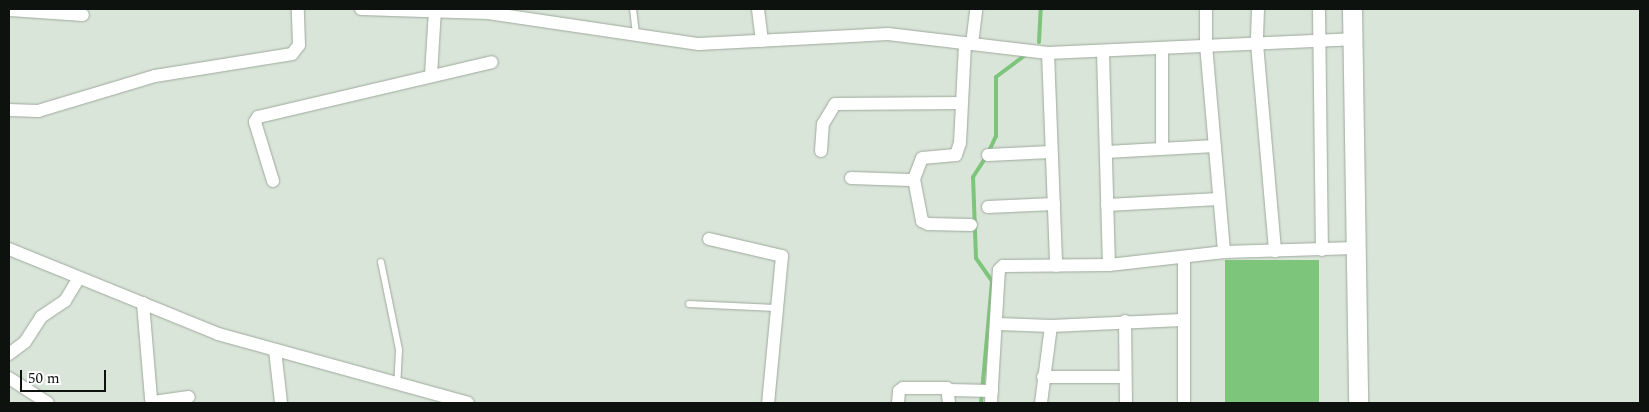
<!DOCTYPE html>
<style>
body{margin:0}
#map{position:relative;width:1649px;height:412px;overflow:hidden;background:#dae5d9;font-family:Spectral,serif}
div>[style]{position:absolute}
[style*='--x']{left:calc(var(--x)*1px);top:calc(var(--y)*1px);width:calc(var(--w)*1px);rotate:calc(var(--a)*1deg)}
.water>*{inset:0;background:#7dc57a;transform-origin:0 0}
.stream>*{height:4px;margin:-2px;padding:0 2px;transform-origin:2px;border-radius:2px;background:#7dc57a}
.roads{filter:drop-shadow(0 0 1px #9ea99d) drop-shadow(0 0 1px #9ea99d)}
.lane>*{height:6px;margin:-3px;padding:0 3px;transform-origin:3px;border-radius:3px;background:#fff}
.street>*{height:12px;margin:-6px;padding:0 6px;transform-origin:6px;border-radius:6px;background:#fff}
.secondary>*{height:19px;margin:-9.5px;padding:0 9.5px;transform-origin:9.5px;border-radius:9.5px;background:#fff}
span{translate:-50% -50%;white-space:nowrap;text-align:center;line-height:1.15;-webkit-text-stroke:4px #fff;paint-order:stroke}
.frame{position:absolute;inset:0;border:10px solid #0e120e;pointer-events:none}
.scale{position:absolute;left:20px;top:370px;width:86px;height:22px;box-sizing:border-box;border:2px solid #0e120e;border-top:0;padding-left:6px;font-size:15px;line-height:18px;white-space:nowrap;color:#0e120e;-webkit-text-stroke:4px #fff;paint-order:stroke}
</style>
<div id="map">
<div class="water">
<i style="left:1319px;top:260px;width:143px;height:94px;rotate:90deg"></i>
</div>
<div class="stream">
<i style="--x:1039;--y:42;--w:33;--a:-87"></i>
<i style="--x:989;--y:151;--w:17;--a:-65"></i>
<i style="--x:996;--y:136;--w:59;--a:-90"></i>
<i style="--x:996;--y:77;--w:36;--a:-37"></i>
<i style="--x:981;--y:403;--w:122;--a:-84.8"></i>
<i style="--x:992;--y:281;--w:28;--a:-125"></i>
<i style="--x:976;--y:258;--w:81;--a:-92.1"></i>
<i style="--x:973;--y:177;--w:24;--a:-57"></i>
</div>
<div class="roads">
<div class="lane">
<i style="--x:633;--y:9;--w:26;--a:83"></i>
<i style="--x:381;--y:262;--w:90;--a:78.4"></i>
<i style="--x:399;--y:350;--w:34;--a:93"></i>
<i style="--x:689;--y:304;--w:87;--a:2.6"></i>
</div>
<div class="street">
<i style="--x:361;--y:9;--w:127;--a:1.8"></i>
<i style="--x:488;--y:13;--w:213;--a:8.4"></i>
<i style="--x:699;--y:44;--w:189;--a:-3"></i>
<i style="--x:888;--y:34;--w:161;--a:6.8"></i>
<i style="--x:1048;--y:53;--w:304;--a:-2.6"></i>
<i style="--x:758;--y:9;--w:32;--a:83"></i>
<i style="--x:1206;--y:9;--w:36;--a:90"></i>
<i style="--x:1206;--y:45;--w:208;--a:85"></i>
<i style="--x:1258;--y:9;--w:35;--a:92"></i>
<i style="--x:1257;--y:44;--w:208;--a:85"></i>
<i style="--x:1319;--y:9;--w:241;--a:89.3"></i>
<i style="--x:10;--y:10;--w:73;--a:3.9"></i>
<i style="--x:972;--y:44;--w:35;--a:-83"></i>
<i style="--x:1162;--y:48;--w:101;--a:90"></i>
<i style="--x:1103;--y:52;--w:213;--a:88.4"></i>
<i style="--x:1048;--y:53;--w:213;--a:87.8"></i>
<i style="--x:431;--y:75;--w:66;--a:-86.5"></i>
<i style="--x:9;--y:110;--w:29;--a:2"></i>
<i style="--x:38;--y:111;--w:122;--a:-16.7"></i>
<i style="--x:155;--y:76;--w:139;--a:-9.1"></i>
<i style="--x:292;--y:54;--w:11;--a:-52"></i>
<i style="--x:299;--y:45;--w:36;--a:-92"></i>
<i style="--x:821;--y:151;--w:27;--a:-86"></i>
<i style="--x:823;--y:124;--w:23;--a:-59"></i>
<i style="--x:835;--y:104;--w:127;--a:-0.5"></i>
<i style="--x:1106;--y:152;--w:109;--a:-3.2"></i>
<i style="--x:988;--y:155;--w:63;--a:-2.7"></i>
<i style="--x:851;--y:178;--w:59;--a:1.9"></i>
<i style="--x:910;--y:180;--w:4;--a:-14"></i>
<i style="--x:914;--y:179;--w:22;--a:-69"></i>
<i style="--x:922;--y:158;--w:34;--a:-5"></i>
<i style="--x:956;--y:155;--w:13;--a:-72"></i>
<i style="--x:960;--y:143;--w:100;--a:-87.1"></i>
<i style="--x:914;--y:179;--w:43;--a:79.2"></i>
<i style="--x:922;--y:221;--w:7;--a:27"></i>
<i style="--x:928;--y:224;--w:43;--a:1.3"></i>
<i style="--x:273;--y:181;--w:62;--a:-107"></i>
<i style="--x:255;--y:122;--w:6;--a:-59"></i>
<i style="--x:258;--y:117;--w:240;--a:-13.2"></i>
<i style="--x:1107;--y:205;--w:112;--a:-3.1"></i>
<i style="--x:988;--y:207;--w:66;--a:-2.6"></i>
<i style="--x:709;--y:239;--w:75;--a:13.1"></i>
<i style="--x:782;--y:256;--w:148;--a:95.4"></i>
<i style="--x:9;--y:249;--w:226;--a:22.1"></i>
<i style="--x:218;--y:334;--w:259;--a:15.4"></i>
<i style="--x:143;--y:303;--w:96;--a:85.2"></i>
<i style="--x:151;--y:399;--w:4;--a:56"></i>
<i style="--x:153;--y:402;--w:36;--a:-8"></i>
<i style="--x:1125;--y:321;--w:82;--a:89.3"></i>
<i style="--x:998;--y:324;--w:53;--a:2.2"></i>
<i style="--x:1051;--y:326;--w:131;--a:-2.6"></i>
<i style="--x:275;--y:350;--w:53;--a:83.5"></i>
<i style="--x:9;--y:354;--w:20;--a:-37"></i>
<i style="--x:25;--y:342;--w:30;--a:-57"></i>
<i style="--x:41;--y:317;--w:29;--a:-34"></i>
<i style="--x:65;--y:301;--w:27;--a:-59"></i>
<i style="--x:1043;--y:377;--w:81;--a:0"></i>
<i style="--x:9;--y:378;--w:46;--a:32.7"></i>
<i style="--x:949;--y:390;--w:43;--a:1.3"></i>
<i style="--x:898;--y:403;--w:12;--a:-85"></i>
<i style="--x:899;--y:391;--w:5;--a:-37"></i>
<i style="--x:903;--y:388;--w:44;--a:0"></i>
<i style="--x:947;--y:388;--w:15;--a:82"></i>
<i style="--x:991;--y:403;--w:133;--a:-86.6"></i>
<i style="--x:999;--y:270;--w:6;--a:-45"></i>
<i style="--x:1003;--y:266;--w:106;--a:-0.5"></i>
<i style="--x:1109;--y:265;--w:116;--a:-6.4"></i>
<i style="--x:1224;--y:252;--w:131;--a:-1.7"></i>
<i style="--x:1041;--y:403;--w:78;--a:-82.6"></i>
<i style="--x:1184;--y:403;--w:146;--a:-90"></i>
</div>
<div class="secondary">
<i style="--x:1352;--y:9;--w:394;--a:89.1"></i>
</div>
</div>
<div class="frame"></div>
<div class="scale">50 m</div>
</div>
